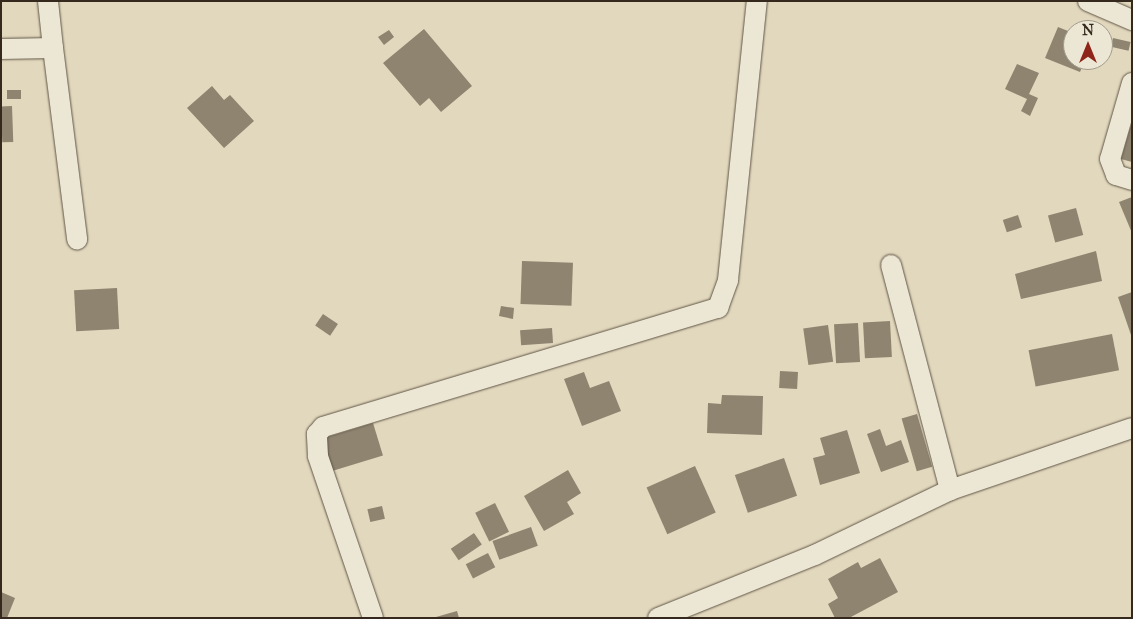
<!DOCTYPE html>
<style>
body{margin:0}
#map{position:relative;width:1133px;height:619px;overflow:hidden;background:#e2d8be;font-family:"IM FELL Great Primer",serif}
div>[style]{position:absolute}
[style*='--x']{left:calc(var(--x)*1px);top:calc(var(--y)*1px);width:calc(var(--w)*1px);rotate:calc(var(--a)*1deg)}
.building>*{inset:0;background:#8e8470;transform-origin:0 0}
.roads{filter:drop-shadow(0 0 1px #605544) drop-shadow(0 0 1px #605544)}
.minor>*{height:20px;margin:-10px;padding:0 10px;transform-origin:10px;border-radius:10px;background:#ece6d5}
span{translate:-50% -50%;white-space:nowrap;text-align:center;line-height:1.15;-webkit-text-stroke:5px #ece6d5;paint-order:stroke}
.frame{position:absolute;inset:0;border:2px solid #34291c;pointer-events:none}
.north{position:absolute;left:1063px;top:20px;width:50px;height:50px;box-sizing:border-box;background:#ece6d5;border:1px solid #a29a8b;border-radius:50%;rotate:0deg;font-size:14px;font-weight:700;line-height:20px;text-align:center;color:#34291c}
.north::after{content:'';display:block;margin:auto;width:18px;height:22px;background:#8f2418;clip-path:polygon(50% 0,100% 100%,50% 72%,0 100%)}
</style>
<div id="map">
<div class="building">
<i style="clip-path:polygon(1058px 27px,1073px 33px,1073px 60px,1085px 60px,1080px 72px,1045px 58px)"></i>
<i style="clip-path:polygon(424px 29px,472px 86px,441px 112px,429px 98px,420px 106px,383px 63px)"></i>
<i style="clip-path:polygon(389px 30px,394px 37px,384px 45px,378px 37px)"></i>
<i style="left:1113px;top:38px;width:18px;height:9px;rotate:13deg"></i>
<i style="clip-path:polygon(1017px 64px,1039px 73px,1029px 94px,1038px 98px,1030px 116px,1021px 111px,1027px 99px,1005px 89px)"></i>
<i style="clip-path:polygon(212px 86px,224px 100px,230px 95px,254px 121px,224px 148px,187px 108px)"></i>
<i style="left:7px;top:90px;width:14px;height:9px"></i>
<i style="left:12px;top:106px;width:36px;height:11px;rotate:88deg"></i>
<i style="clip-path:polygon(1131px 125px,1132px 125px,1132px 162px,1121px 159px)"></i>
<i style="clip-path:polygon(1132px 197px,1132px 233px,1119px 202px)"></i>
<i style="left:1076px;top:208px;width:28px;height:29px;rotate:75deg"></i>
<i style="left:1018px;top:215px;width:13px;height:16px;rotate:72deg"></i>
<i style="clip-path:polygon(1096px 251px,1102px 281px,1021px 299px,1015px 274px)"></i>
<i style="left:522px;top:261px;width:51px;height:43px;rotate:2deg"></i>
<i style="left:117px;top:288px;width:41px;height:43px;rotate:87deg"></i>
<i style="clip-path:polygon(1132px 292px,1132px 335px,1131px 335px,1118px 297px)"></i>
<i style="clip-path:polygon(501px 306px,514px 308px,513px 319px,499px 316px)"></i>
<i style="left:323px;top:314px;width:18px;height:14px;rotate:34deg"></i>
<i style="left:890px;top:321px;width:36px;height:27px;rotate:87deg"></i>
<i style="left:858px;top:323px;width:39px;height:24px;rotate:87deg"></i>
<i style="left:828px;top:325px;width:37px;height:25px;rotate:82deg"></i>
<i style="left:552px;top:328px;width:15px;height:32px;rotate:86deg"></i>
<i style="left:1112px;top:334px;width:37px;height:85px;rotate:79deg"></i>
<i style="left:780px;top:371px;width:18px;height:17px;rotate:3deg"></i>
<i style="clip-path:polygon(584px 372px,590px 388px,609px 381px,621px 411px,582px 426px,564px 379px)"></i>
<i style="clip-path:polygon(722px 395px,763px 396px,762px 435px,707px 433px,708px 403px,721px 404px)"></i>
<i style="left:917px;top:414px;width:55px;height:16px;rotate:74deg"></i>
<i style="left:373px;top:423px;width:34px;height:54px;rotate:73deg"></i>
<i style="clip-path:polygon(880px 429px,886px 446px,901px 440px,909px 462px,881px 472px,867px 434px)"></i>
<i style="clip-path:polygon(847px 430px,860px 473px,820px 485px,813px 458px,825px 455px,820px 438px)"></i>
<i style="left:784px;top:458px;width:40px;height:52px;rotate:71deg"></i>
<i style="left:695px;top:466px;width:51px;height:53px;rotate:66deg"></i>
<i style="clip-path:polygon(568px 470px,581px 493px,567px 502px,574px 514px,544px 531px,524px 496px)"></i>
<i style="left:495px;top:503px;width:32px;height:22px;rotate:64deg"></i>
<i style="left:382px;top:506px;width:13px;height:15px;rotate:77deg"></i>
<i style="left:531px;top:527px;width:20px;height:41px;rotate:70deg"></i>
<i style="left:474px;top:533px;width:14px;height:28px;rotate:56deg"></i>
<i style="left:488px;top:553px;width:16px;height:25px;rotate:63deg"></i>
<i style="clip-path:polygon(880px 558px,898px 592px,849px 618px,835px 618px,828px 604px,838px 598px,828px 579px,858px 562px,861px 568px)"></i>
<i style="clip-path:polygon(1px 592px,15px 598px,7px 618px,1px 618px)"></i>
<i style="clip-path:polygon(457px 611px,459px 618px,436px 618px,436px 617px)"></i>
</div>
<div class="roads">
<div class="minor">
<i style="--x:1088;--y:1;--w:48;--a:23.4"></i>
<i style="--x:53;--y:48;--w:193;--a:82.8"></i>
<i style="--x:1;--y:49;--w:52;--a:-1.1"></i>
<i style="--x:53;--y:48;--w:47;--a:-96.1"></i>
<i style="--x:1132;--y:83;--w:79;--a:106.1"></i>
<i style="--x:1110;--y:159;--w:17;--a:69"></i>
<i style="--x:1116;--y:175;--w:17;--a:17"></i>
<i style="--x:891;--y:265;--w:233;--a:75.3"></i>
<i style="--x:373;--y:618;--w:171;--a:-108.8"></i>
<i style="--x:318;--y:456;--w:22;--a:-93"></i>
<i style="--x:317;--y:434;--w:9;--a:-49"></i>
<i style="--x:323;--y:427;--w:413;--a:-16.8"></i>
<i style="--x:718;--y:308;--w:30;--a:-70"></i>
<i style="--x:728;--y:280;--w:281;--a:-84.1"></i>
<i style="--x:658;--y:618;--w:169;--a:-21.9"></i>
<i style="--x:815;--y:555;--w:150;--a:-25.7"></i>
<i style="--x:950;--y:490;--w:192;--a:-18.8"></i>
</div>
</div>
<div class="frame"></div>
<div class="north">N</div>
</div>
